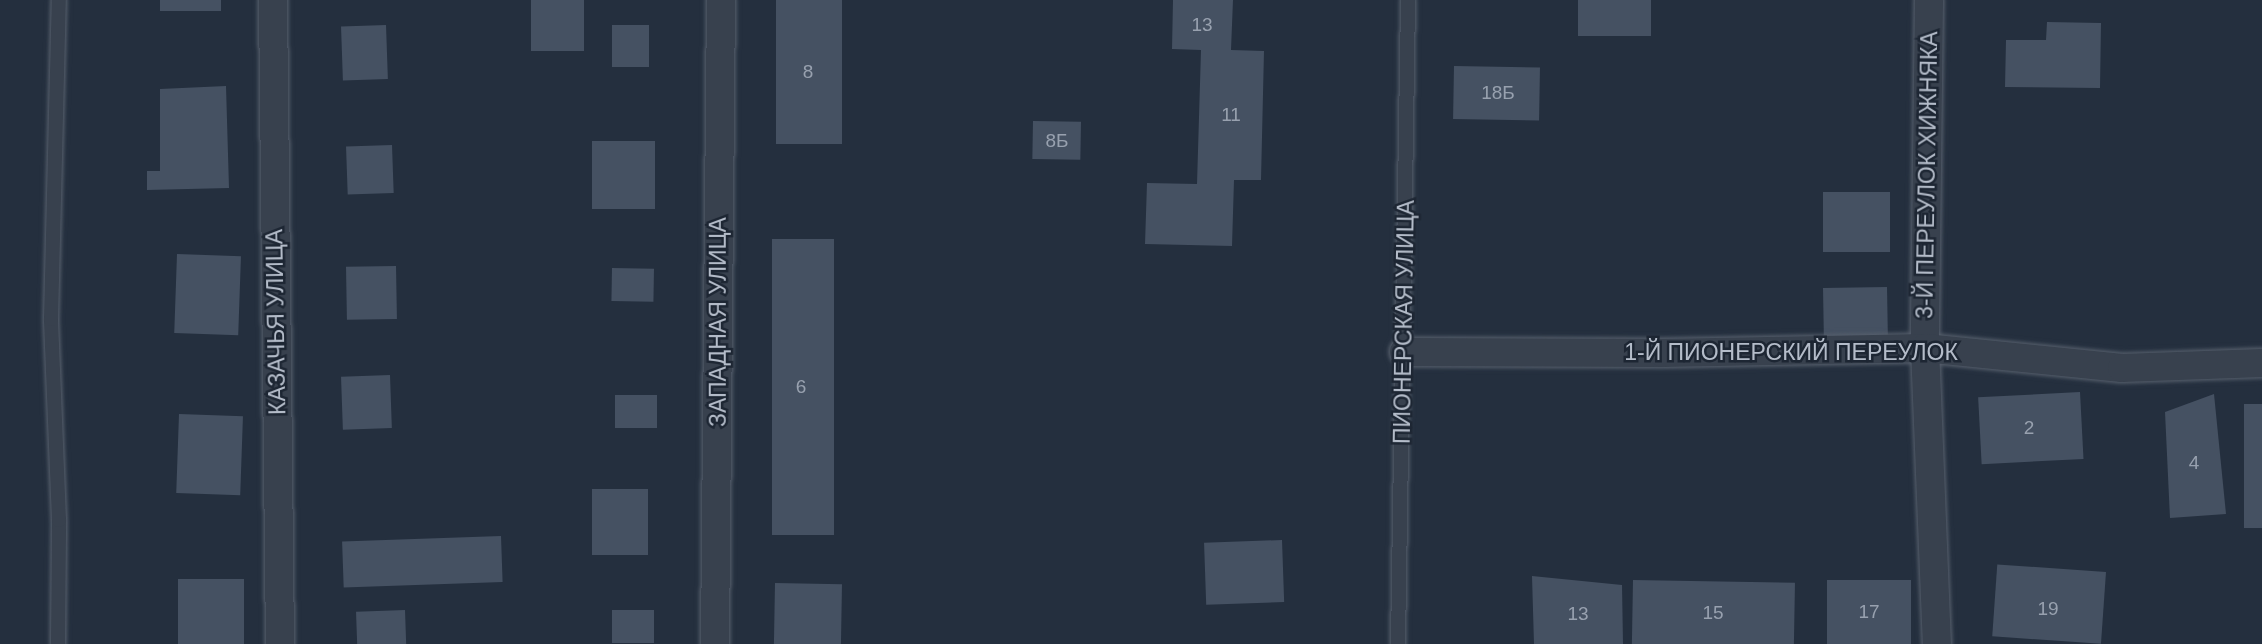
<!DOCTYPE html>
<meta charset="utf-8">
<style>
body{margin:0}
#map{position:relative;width:2262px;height:644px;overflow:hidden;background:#242f3e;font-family:Helvetica,sans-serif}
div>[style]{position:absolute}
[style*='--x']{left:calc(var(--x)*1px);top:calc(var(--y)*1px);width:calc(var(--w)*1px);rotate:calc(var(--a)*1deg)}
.building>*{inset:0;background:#455162;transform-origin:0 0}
.roads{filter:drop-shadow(0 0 2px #565f6c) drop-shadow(0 0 2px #565f6c)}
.lane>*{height:14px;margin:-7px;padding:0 7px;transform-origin:7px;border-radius:7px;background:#38414e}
.street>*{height:28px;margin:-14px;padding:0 14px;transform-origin:14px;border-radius:14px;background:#38414e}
span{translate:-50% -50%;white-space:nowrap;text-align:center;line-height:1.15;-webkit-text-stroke:5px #1d2633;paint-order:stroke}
.number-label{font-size:19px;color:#98a1af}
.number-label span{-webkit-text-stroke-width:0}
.street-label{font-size:23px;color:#b4bcc9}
</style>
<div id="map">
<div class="building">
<i style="left:160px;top:0;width:61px;height:11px"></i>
<i style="left:531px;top:0;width:53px;height:51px"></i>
<i style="left:776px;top:0;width:66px;height:144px"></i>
<i style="clip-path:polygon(1173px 0,1233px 0,1231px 50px,1264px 51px,1261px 180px,1234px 180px,1232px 246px,1145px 244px,1147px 183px,1197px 184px,1201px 50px,1172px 49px)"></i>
<i style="left:1578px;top:0;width:73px;height:36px"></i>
<i style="clip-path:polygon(2047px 22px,2101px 23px,2100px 88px,2005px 87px,2006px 40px,2046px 40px)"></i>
<i style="left:386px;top:25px;width:54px;height:45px;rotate:88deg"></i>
<i style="left:612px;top:25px;width:37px;height:42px"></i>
<i style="left:1454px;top:66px;width:86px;height:53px;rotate:1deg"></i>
<i style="clip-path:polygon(226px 86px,229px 188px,147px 190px,147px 171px,160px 171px,160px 89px)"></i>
<i style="left:1033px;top:121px;width:48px;height:38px;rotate:1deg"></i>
<i style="left:592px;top:141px;width:63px;height:68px"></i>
<i style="left:392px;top:145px;width:48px;height:46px;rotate:88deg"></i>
<i style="left:1890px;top:192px;width:60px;height:67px;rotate:90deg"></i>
<i style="left:772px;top:239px;width:62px;height:296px"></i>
<i style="left:177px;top:254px;width:64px;height:79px;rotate:2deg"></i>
<i style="left:396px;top:266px;width:53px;height:50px;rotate:89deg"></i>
<i style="left:612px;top:268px;width:42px;height:33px;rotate:1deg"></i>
<i style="left:1887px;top:287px;width:61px;height:64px;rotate:89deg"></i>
<i style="left:390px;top:375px;width:53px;height:49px;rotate:88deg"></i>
<i style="left:2080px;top:392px;width:67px;height:102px;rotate:87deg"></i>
<i style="clip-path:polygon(2214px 394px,2226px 514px,2170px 518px,2165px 412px)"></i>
<i style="left:615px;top:395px;width:42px;height:33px"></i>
<i style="left:2244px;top:404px;width:18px;height:124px"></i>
<i style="left:179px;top:414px;width:64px;height:79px;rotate:2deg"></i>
<i style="left:592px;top:489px;width:56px;height:66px"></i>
<i style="left:501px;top:536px;width:46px;height:159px;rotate:88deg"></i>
<i style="left:1282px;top:540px;width:62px;height:78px;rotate:88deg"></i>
<i style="left:2106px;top:572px;width:72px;height:109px;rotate:94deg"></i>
<i style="clip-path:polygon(1532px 576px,1622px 585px,1623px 644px,1534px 644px)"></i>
<i style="left:178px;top:579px;width:66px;height:65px"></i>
<i style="left:1633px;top:580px;width:162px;height:64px;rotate:1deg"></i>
<i style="left:1827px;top:580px;width:84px;height:64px"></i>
<i style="left:775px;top:583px;width:67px;height:61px;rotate:1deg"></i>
<i style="left:405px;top:610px;width:34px;height:49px;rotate:88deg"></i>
<i style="left:612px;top:610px;width:42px;height:33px"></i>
</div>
<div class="roads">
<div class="lane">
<i style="--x:58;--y:644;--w:124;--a:-89.5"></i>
<i style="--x:59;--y:520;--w:201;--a:-92.3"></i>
<i style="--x:51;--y:319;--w:319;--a:-88.6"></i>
<i style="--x:1398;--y:644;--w:644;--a:-89.11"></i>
</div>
<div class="street">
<i style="--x:273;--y:0;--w:644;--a:89.38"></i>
<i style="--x:1929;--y:0;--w:348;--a:90.7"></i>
<i style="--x:1925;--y:348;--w:296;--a:87.7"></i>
<i style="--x:1404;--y:352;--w:259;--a:0.2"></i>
<i style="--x:1663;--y:353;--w:262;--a:-1.1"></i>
<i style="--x:1925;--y:348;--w:198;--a:5.8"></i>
<i style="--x:2122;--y:368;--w:140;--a:-2"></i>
<i style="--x:715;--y:644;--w:644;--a:-89.47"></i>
</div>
</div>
<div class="number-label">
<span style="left:1202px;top:25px">13</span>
<span style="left:808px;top:72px">8</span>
<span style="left:1498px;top:93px">18Б</span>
<span style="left:1231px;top:115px">11</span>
<span style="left:1057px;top:141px">8Б</span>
<span style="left:801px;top:387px">6</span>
<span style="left:2029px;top:428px">2</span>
<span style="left:2194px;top:463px">4</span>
<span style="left:2048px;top:609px">19</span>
<span style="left:1869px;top:612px">17</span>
<span style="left:1713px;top:613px">15</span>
<span style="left:1578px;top:614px">13</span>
</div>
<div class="street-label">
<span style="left:1927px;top:175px;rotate:-89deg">3-Й ПЕРЕУЛОК ХИЖНЯКА</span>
<span style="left:276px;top:322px;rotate:-91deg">КАЗАЧЬЯ УЛИЦА</span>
<span style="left:718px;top:322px;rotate:-90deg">ЗАПАДНАЯ УЛИЦА</span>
<span style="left:1404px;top:322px;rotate:-89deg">ПИОНЕРСКАЯ УЛИЦА</span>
<span style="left:1791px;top:352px">1-Й ПИОНЕРСКИЙ ПЕРЕУЛОК</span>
</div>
</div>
